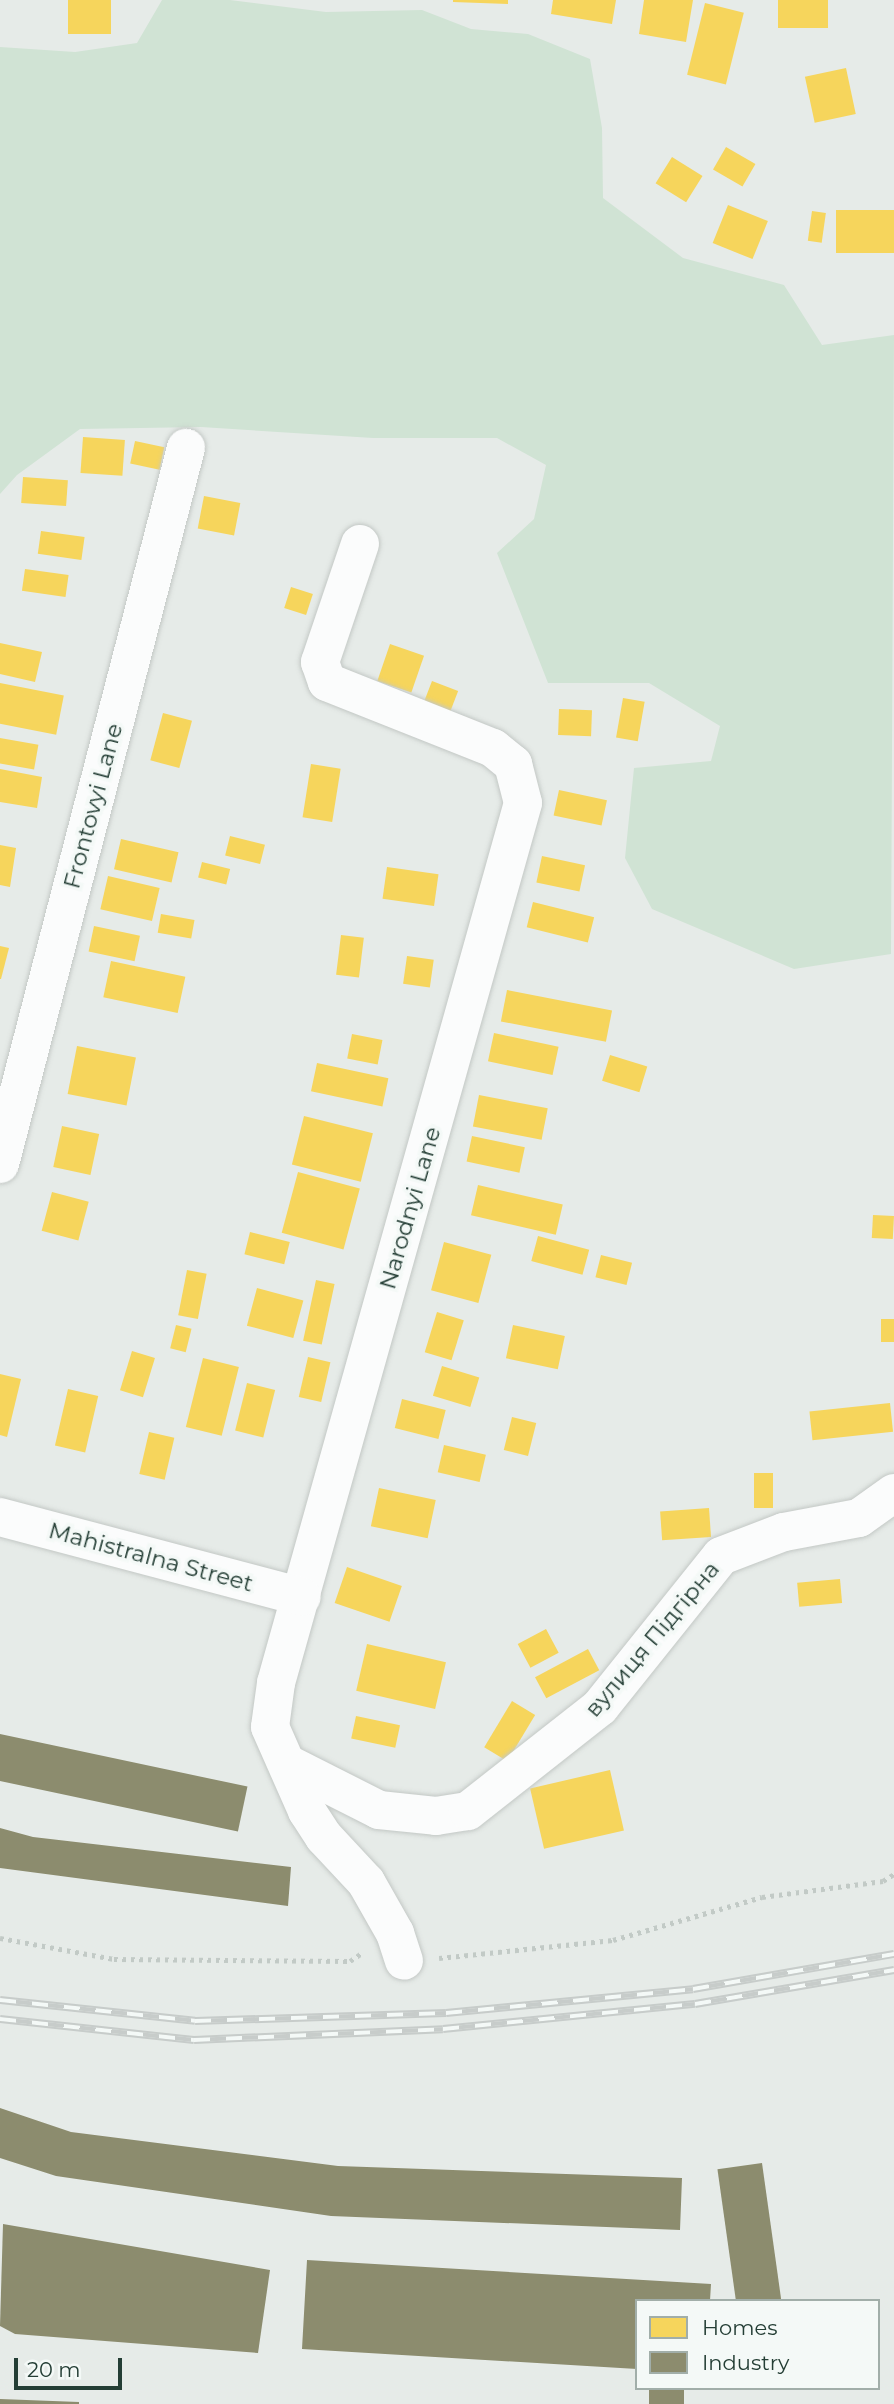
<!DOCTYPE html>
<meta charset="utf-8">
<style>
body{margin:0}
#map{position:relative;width:894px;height:2404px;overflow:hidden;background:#e6ebe8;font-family:Montserrat,sans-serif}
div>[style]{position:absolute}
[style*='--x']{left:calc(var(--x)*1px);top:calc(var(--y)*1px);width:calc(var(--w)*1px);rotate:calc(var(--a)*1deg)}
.green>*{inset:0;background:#d0e3d4}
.homes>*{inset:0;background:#f6d55c;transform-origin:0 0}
.industry>*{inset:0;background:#8c8c6e;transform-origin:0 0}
.path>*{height:4.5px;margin-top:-2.25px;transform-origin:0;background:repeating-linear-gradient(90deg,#c2cac6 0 3.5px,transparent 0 8.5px)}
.roads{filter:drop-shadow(0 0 2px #c3c8c5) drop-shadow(0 0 2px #c3c8c5)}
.minor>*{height:38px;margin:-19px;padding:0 19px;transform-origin:19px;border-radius:19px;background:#fbfcfc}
.rail>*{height:8px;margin-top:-4px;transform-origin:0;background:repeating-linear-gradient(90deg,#f4f9f7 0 16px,#c7ccca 0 32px);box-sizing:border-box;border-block:2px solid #c7ccca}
span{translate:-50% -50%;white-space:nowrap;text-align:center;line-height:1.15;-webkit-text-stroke:7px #f4f9f7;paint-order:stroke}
.street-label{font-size:23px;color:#243e35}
.legend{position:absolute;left:635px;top:2299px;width:245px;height:91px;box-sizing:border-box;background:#f4f9f7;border:2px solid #a1aea9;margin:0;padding:9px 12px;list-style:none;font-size:21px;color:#243e35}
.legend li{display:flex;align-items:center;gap:14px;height:35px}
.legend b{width:35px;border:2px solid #a1aea9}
.scale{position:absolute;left:14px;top:2358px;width:108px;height:32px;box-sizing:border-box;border:4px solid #243e35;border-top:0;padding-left:9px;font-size:21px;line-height:24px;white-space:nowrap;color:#243e35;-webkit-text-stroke:5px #f4f9f7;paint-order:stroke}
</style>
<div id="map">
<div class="green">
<i style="clip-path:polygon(162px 0,230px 0,326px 12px,422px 10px,471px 29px,528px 34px,590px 59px,602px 128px,603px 198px,683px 258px,784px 285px,822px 345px,894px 335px,891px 954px,794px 969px,652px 909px,625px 858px,634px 768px,711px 761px,720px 726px,649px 683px,548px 683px,497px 553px,534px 519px,546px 465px,497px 438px,373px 438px,201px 427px,80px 429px,17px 475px,0 494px,0 47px,75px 52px,137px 43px)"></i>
</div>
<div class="homes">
<i style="left:68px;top:0;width:43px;height:34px"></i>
<i style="clip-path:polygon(453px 0,508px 0,508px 4px,453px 2px)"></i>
<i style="clip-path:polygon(553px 0,616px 0,612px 24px,551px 14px)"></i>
<i style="clip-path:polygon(644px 0,693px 0,686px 42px,639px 34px)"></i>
<i style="left:778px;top:0;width:50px;height:28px"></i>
<i style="left:705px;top:3px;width:40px;height:74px;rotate:14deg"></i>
<i style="left:846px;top:68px;width:47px;height:42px;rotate:78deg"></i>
<i style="left:726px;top:147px;width:34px;height:26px;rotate:30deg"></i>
<i style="left:672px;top:157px;width:36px;height:31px;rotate:32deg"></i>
<i style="left:728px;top:205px;width:43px;height:41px;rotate:22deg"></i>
<i style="left:894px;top:210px;width:43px;height:58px;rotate:90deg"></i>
<i style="left:812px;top:211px;width:14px;height:30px;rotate:8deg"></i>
<i style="left:83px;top:437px;width:42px;height:36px;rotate:4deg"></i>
<i style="left:135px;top:441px;width:30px;height:23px;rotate:12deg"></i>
<i style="left:23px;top:477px;width:45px;height:26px;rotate:4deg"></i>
<i style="left:204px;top:496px;width:37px;height:33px;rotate:11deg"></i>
<i style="left:41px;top:531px;width:44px;height:23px;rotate:8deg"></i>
<i style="left:25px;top:569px;width:44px;height:22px;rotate:8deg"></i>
<i style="left:291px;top:587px;width:23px;height:22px;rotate:18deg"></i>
<i style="clip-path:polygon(0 643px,42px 652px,35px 682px,0 674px)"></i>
<i style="left:390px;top:644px;width:36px;height:39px;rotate:19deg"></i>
<i style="left:432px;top:681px;width:28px;height:22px;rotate:21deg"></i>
<i style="left:0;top:683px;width:65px;height:40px;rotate:11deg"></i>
<i style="left:623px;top:698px;width:22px;height:40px;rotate:10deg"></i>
<i style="left:559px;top:709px;width:33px;height:26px;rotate:2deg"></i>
<i style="left:163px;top:713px;width:30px;height:49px;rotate:15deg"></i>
<i style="left:0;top:738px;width:39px;height:25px;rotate:10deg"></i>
<i style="left:311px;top:764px;width:30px;height:54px;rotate:9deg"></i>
<i style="clip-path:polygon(0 769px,42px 777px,37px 808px,0 802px)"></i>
<i style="left:559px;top:790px;width:49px;height:26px;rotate:12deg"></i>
<i style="left:230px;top:836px;width:36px;height:20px;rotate:14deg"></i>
<i style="left:121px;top:839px;width:59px;height:31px;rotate:13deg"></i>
<i style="clip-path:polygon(0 845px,16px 848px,10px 887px,0 885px)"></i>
<i style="left:542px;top:856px;width:44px;height:27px;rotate:12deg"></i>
<i style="left:202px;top:862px;width:29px;height:16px;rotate:14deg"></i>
<i style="left:387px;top:867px;width:52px;height:32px;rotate:8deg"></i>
<i style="left:108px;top:876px;width:53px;height:34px;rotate:13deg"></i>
<i style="left:533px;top:902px;width:63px;height:26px;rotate:14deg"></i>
<i style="left:161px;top:914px;width:34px;height:19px;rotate:10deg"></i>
<i style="left:94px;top:926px;width:47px;height:26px;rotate:12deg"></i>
<i style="left:341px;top:935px;width:23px;height:40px;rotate:7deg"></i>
<i style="clip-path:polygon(0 946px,9px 948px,1px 979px,0 979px)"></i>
<i style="left:407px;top:956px;width:27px;height:28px;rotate:8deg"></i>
<i style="left:111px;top:961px;width:76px;height:37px;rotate:12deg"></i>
<i style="left:507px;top:990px;width:107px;height:32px;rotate:11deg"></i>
<i style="left:494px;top:1033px;width:66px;height:29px;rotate:12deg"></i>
<i style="left:352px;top:1034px;width:31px;height:25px;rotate:11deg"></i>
<i style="left:77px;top:1046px;width:60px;height:49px;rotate:11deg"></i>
<i style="left:610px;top:1055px;width:39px;height:27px;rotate:17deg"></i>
<i style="left:317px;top:1063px;width:73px;height:29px;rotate:12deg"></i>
<i style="left:479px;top:1095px;width:70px;height:32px;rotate:11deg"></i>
<i style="left:304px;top:1116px;width:71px;height:50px;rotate:14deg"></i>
<i style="left:62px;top:1126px;width:38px;height:42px;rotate:12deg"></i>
<i style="left:472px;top:1136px;width:54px;height:26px;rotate:12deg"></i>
<i style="left:298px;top:1172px;width:64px;height:63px;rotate:15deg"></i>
<i style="left:478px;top:1185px;width:87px;height:31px;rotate:13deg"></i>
<i style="left:52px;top:1192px;width:38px;height:40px;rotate:15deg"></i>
<i style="left:873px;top:1215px;width:21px;height:23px;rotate:3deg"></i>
<i style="left:250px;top:1232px;width:41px;height:23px;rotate:14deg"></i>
<i style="left:538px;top:1236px;width:53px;height:26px;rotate:15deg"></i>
<i style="left:444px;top:1242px;width:49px;height:50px;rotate:15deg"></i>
<i style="left:601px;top:1255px;width:32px;height:23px;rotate:14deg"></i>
<i style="left:187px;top:1270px;width:20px;height:46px;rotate:11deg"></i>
<i style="left:316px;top:1280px;width:19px;height:62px;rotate:12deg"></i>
<i style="left:257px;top:1288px;width:48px;height:39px;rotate:15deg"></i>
<i style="left:437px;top:1312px;width:28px;height:42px;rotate:17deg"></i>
<i style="left:881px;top:1319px;width:13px;height:23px"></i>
<i style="left:176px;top:1325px;width:16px;height:24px;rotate:14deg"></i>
<i style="left:513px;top:1325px;width:53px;height:34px;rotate:12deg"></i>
<i style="left:132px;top:1351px;width:24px;height:41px;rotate:17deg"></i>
<i style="left:308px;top:1357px;width:23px;height:41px;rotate:13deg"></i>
<i style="left:203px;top:1358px;width:37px;height:71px;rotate:14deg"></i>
<i style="left:442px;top:1366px;width:39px;height:31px;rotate:17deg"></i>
<i style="clip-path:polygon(0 1374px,21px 1379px,7px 1437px,0 1435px)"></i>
<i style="left:247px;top:1383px;width:29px;height:49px;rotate:14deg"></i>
<i style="left:68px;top:1389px;width:31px;height:58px;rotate:13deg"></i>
<i style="left:402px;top:1399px;width:45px;height:30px;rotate:14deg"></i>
<i style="left:890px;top:1403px;width:29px;height:81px;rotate:84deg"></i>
<i style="left:512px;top:1417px;width:25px;height:34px;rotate:14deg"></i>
<i style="left:149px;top:1432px;width:26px;height:43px;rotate:13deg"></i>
<i style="left:444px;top:1445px;width:43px;height:28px;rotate:13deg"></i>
<i style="left:754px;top:1473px;width:19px;height:35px"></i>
<i style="left:379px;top:1488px;width:58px;height:39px;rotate:12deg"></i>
<i style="left:709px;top:1508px;width:29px;height:49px;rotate:86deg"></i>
<i style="left:347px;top:1567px;width:58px;height:38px;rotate:19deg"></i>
<i style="left:840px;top:1579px;width:24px;height:43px;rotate:85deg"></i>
<i style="left:546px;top:1629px;width:27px;height:32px;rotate:62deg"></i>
<i style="left:367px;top:1644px;width:81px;height:48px;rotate:13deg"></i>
<i style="left:588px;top:1649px;width:24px;height:60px;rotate:62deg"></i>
<i style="left:512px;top:1701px;width:27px;height:54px;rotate:31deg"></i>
<i style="left:356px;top:1716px;width:45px;height:23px;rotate:12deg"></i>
<i style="left:610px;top:1770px;width:62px;height:82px;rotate:77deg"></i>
</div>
<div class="industry">
<i style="left:0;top:1734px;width:253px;height:46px;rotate:12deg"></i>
<i style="clip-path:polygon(0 1828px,33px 1837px,291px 1867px,288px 1906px,0 1868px)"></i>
<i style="clip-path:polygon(0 2108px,71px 2132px,338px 2166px,682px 2178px,680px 2230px,331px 2216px,56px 2176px,0 2158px)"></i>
<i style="left:762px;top:2163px;width:139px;height:45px;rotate:82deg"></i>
<i style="clip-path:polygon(3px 2224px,270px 2270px,258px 2353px,15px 2334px,0 2326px)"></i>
<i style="clip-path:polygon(307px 2260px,711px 2284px,710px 2301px,637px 2301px,637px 2369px,302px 2349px)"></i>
<i style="left:649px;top:2388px;width:35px;height:16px"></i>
<i style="clip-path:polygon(0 2399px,79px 2402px,79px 2404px,0 2404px)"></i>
</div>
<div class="path">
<i style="--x:0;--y:1938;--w:116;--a:10.4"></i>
<i style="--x:114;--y:1959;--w:236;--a:0.5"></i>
<i style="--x:350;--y:1961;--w:14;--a:-34"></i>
<i style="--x:439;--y:1958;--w:175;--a:-5.9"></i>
<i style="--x:613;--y:1940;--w:155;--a:-16.1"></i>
<i style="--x:762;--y:1897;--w:122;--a:-7.5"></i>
<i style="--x:883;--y:1881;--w:13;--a:-32"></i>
</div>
<div class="roads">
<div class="minor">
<i style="--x:360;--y:544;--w:125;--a:108.7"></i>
<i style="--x:320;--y:662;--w:21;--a:71"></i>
<i style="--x:327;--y:682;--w:179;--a:21.7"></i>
<i style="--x:493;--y:748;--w:26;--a:39"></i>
<i style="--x:513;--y:764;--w:40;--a:75.6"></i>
<i style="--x:523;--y:803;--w:914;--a:105.68"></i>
<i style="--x:276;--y:1683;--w:44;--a:97.8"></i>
<i style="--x:270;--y:1727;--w:92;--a:66.2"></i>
<i style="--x:307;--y:1811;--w:31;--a:57"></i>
<i style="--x:324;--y:1837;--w:62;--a:47"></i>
<i style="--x:366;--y:1882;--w:59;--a:60.4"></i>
<i style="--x:395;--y:1933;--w:29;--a:72"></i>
<i style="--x:0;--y:1164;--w:740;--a:-75.44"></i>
<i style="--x:0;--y:1517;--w:312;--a:14.8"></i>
<i style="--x:288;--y:1764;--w:102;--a:26.8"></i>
<i style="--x:379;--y:1810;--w:57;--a:6"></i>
<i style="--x:436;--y:1816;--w:32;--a:-9"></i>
<i style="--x:468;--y:1811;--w:168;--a:-38.2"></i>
<i style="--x:600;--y:1707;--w:193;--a:-51.3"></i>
<i style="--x:721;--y:1556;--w:67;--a:-20.9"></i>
<i style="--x:784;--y:1532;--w:76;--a:-10.6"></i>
<i style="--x:859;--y:1518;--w:43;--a:-35.5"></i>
</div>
</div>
<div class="rail">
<i style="--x:0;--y:2000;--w:196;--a:6.1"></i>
<i style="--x:195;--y:2021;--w:251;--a:-1.8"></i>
<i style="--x:446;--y:2013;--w:248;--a:-5.5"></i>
<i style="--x:693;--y:1989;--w:204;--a:-9.9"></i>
<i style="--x:0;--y:2019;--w:195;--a:6.2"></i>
<i style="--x:194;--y:2040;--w:249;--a:-2.5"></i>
<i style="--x:443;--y:2029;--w:253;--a:-5.7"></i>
<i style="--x:695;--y:2004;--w:202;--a:-9.7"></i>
</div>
<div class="street-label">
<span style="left:93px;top:806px;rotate:-75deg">Frontovyi Lane</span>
<span style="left:410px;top:1208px;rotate:-74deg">Narodnyi Lane</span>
<span style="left:151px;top:1557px;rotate:15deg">Mahistralna Street</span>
<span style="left:652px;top:1639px;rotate:-50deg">вулиця Підгірна</span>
</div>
<ul class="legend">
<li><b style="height:19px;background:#f6d55c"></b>Homes</li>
<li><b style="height:19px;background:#8c8c6e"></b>Industry</li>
</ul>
<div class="scale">20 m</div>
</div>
